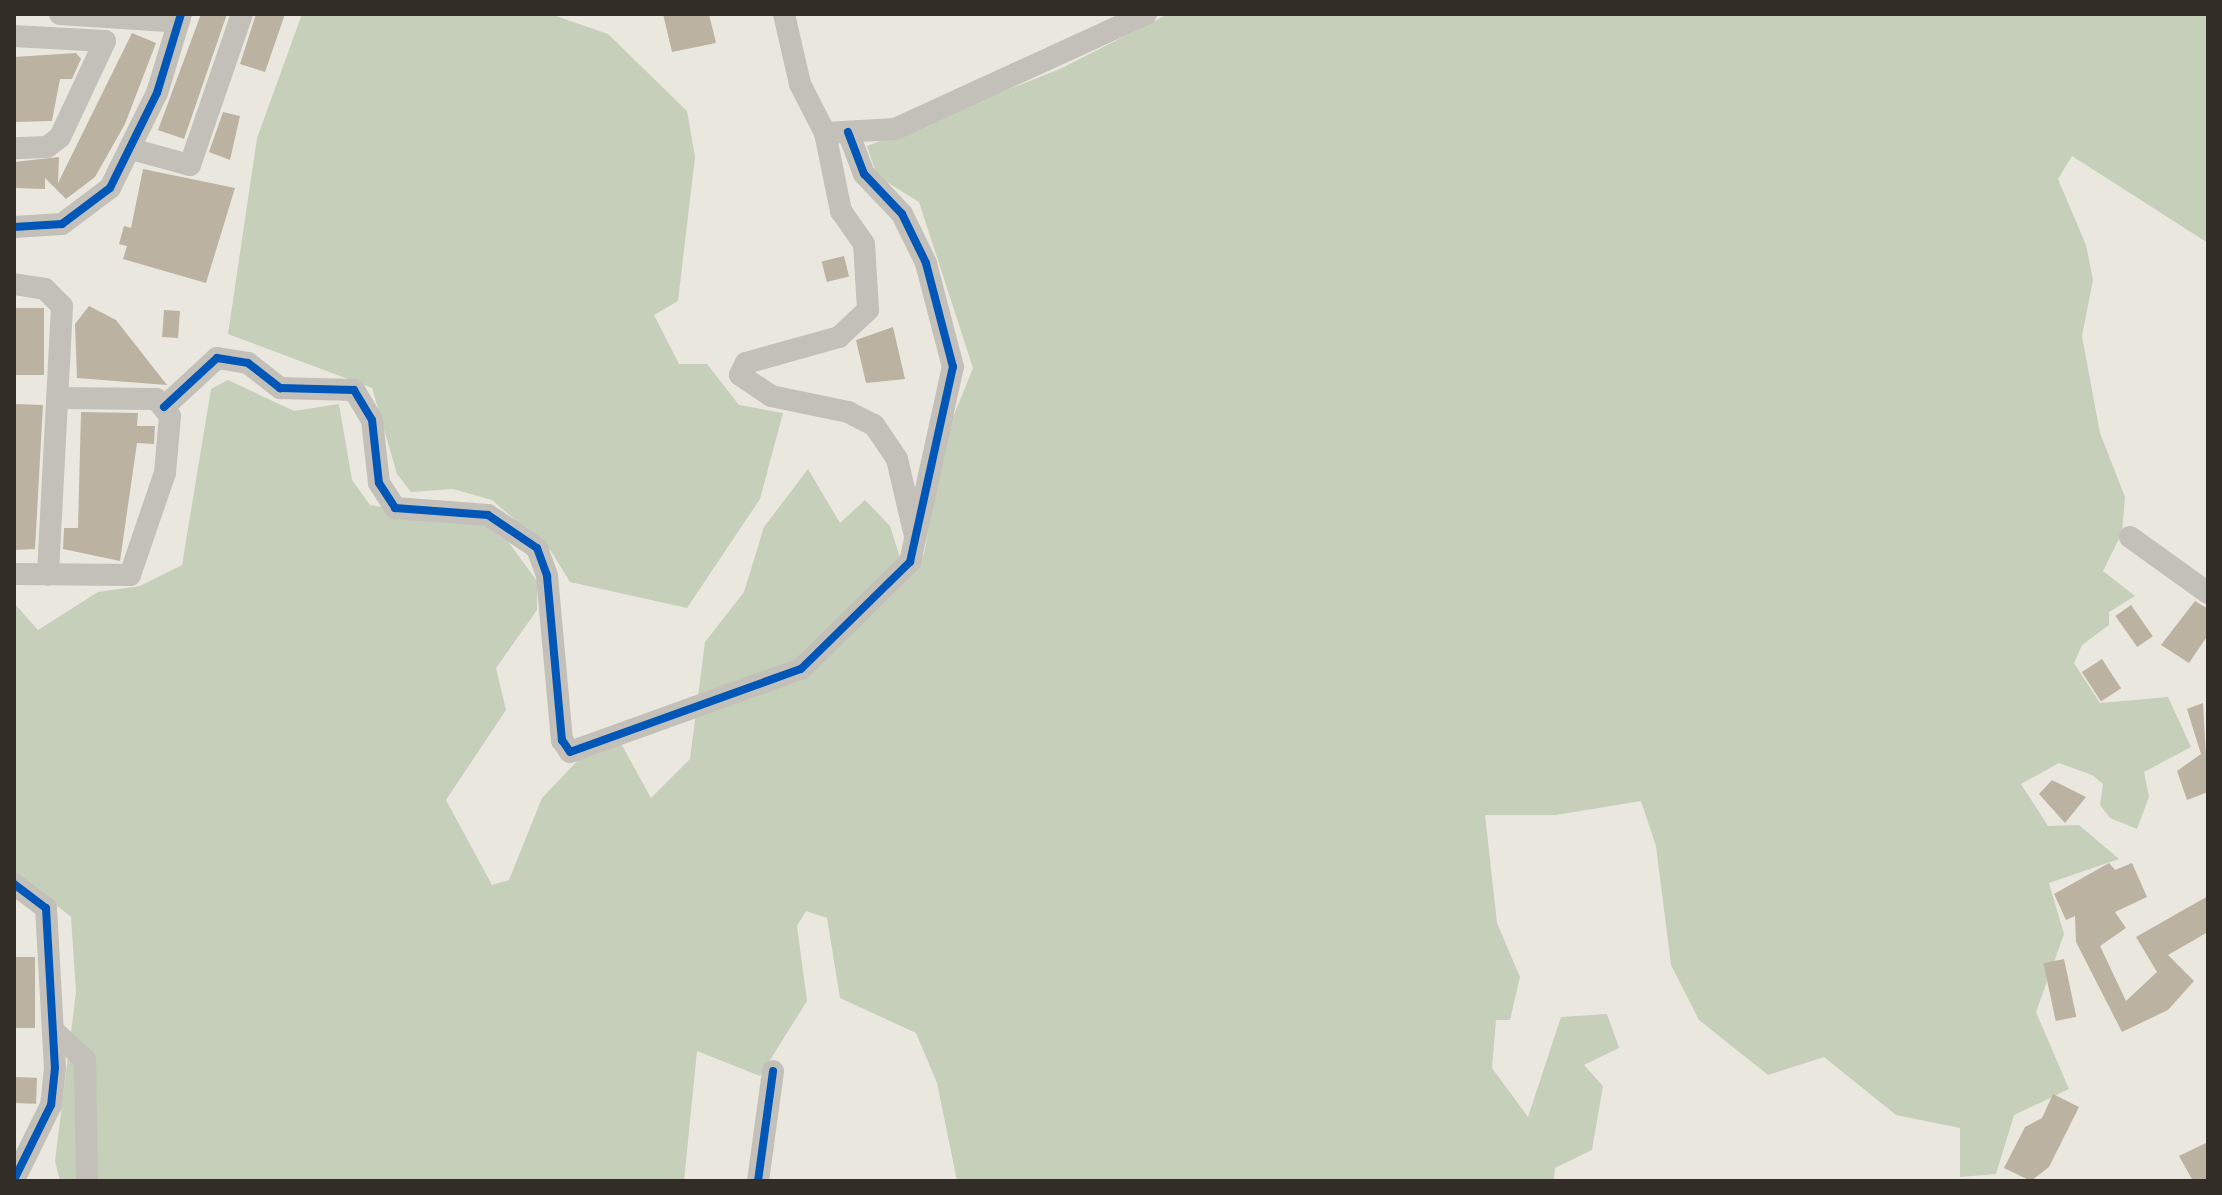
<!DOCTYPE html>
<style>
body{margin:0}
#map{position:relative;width:2222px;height:1195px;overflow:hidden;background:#eae8de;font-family:"Public Sans",sans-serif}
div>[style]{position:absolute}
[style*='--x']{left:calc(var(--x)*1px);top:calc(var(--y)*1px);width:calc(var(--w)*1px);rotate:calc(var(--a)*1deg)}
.green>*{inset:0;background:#c5cfba}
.building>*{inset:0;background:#bbb2a2;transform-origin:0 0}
.minor>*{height:22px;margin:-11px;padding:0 11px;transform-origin:11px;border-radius:11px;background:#c2c0b8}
.cycleway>*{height:8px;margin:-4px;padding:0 4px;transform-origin:4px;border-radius:4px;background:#0057b8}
span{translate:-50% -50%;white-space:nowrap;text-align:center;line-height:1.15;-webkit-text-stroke:8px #f7f4e5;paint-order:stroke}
.frame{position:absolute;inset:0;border:16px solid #322e27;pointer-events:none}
</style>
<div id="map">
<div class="green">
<i style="clip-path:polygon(302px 14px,550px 14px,608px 34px,687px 111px,695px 157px,678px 301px,654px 315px,679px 364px,707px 364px,739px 405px,783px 413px,760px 499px,687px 608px,570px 582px,551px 551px,492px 500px,453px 489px,411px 492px,397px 474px,372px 388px,228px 334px,257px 138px)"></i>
<i style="clip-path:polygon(1168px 14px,2208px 14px,2208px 243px,2072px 156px,2058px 179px,2086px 245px,2093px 280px,2082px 336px,2100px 433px,2125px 497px,2122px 533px,2103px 571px,2135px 596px,2109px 612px,2109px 625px,2082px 645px,2074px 663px,2100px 703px,2168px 697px,2191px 747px,2144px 772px,2149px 797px,2137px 829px,2110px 818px,2100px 805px,2103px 784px,2092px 775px,2059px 763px,2021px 784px,2048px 826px,2079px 825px,2119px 859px,2049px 883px,2064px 934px,2036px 1012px,2069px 1089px,2014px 1115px,1996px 1174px,1960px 1177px,1960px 1128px,1896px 1115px,1824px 1057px,1768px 1075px,1699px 1020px,1671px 965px,1656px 846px,1641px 801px,1556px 815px,1485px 815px,1497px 923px,1520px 977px,1510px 1020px,1496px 1020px,1492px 1068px,1528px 1117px,1561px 1017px,1607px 1014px,1619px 1048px,1584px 1065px,1603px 1086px,1592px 1150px,1555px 1168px,1554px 1181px,957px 1181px,937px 1083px,916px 1033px,840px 998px,827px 918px,806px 911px,797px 926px,807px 1001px,760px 1076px,697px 1051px,684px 1181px,60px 1181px,55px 1161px,76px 992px,71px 917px,14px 871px,14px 603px,38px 630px,98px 592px,140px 586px,182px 565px,211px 389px,228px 380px,294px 411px,339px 404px,352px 480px,370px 505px,496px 525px,537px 581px,537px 610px,496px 668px,506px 710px,446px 800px,492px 885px,509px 880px,542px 798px,583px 755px,618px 738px,651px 798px,690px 759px,705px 642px,744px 592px,764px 527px,808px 469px,840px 523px,865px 500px,890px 526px,905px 573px,924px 554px,945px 437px,973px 368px,919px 202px,877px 176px,867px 146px,1062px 68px)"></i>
</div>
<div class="building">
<i style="clip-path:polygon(201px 14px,227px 14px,184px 139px,158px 130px)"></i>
<i style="clip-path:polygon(256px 14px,285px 14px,265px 72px,240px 64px)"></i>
<i style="clip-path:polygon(663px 14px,709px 14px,716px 43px,672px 52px)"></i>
<i style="clip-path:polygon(132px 33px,156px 43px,125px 124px,95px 177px,66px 199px,45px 178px,45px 189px,14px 188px,14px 162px,59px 157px,58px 183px)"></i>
<i style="clip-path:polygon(76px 53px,81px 59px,72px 79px,60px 79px,52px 121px,14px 122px,14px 57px)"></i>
<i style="clip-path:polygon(223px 112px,240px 116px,230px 160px,209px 152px)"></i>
<i style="clip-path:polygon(143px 169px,235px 188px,206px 283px,123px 259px,127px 246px,119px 244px,124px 226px,131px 228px)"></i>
<i style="left:844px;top:256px;width:21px;height:23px;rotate:76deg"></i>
<i style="clip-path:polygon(89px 306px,116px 320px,167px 385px,77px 378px,75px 324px)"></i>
<i style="left:14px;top:308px;width:30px;height:67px"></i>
<i style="left:164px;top:310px;width:16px;height:27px;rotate:4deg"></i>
<i style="clip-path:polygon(893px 327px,905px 379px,866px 383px,856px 340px)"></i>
<i style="clip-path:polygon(14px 404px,43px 405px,35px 549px,14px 550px)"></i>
<i style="clip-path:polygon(81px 412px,138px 413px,137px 426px,155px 426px,154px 444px,137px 443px,120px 561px,63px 549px,64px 528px,78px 528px)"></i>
<i style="clip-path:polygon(2195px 601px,2208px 609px,2208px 635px,2189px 663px,2161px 645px)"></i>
<i style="left:2131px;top:605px;width:38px;height:19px;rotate:55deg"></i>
<i style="left:2102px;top:659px;width:35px;height:24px;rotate:57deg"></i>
<i style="clip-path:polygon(2203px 703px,2208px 792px,2187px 800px,2177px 771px,2201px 754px,2187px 709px)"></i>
<i style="clip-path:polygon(2052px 780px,2086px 797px,2065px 823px,2039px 794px)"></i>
<i style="clip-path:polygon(2109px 863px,2115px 870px,2132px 863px,2147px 897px,2115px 912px,2126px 928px,2100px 946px,2126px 1001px,2157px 972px,2136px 937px,2208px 896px,2208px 932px,2168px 955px,2194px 981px,2168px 1010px,2122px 1032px,2076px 942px,2075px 916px,2066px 920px,2054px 894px)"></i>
<i style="left:14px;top:957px;width:21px;height:71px"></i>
<i style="left:2064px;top:959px;width:59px;height:21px;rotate:78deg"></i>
<i style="left:14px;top:1077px;width:23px;height:26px;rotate:2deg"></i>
<i style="clip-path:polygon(2053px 1094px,2079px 1107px,2049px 1167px,2031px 1181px,2004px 1168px,2025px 1127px,2042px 1118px)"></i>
<i style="clip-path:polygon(2208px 1142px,2208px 1181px,2193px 1181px,2179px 1156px)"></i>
</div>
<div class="minor">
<i style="--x:60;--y:14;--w:119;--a:3.8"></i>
<i style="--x:784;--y:14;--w:72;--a:77.1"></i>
<i style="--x:800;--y:84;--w:55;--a:63"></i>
<i style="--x:825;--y:133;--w:70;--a:-3.3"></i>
<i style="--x:895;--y:129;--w:276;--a:-24.6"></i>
<i style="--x:14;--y:36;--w:91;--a:3.1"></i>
<i style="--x:105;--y:41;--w:106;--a:115.1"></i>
<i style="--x:60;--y:137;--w:16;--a:142"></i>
<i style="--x:47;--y:147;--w:33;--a:178"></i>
<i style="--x:825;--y:133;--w:80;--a:78.4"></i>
<i style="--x:841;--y:211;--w:40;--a:55.1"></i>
<i style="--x:864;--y:244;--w:66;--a:86.5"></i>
<i style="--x:868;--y:310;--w:40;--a:137"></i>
<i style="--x:839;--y:337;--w:97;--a:164.4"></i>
<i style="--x:746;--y:363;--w:13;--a:117"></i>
<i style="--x:740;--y:375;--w:37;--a:34"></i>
<i style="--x:771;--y:396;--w:79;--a:11.7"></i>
<i style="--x:848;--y:412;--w:29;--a:27"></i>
<i style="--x:874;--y:425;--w:41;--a:55.9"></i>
<i style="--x:897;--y:459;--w:75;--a:76.9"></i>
<i style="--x:131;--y:149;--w:61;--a:15.2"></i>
<i style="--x:190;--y:165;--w:160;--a:-71"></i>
<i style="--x:14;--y:227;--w:48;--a:-3.6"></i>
<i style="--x:62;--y:224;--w:60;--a:-36.9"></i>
<i style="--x:110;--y:188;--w:106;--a:-63.7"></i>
<i style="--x:157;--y:93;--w:83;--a:-73.1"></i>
<i style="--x:14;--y:284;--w:31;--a:9"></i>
<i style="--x:45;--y:289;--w:24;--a:45"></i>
<i style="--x:62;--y:306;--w:269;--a:93"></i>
<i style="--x:164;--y:407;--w:72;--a:-42.8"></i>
<i style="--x:217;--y:358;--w:31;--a:9"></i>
<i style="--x:248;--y:363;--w:41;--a:38"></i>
<i style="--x:280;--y:388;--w:74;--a:1.5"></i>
<i style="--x:354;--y:390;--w:35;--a:59"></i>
<i style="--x:372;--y:420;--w:63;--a:83.7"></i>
<i style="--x:379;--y:483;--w:30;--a:57"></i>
<i style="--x:395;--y:508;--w:93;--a:4.3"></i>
<i style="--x:488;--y:515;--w:59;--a:34"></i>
<i style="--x:537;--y:548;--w:30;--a:70"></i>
<i style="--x:547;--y:576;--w:165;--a:84.8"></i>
<i style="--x:562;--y:740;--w:14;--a:56"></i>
<i style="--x:570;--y:752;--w:245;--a:-19.8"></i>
<i style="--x:801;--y:669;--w:153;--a:-44.5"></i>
<i style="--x:910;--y:562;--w:200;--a:-77.6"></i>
<i style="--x:953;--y:367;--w:107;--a:-104.6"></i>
<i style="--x:926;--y:263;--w:55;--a:-116.1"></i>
<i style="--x:902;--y:214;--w:55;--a:-133.5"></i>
<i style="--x:864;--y:174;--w:45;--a:-110.9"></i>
<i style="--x:2130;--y:537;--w:96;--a:35.7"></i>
<i style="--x:14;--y:574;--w:116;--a:0.5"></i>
<i style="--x:130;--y:575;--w:108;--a:-71.1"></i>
<i style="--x:165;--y:473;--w:57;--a:-85"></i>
<i style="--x:170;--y:416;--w:22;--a:-129"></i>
<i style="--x:156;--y:399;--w:96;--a:-179.4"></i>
<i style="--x:14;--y:884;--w:40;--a:37"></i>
<i style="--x:46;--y:908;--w:160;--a:86.8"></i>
<i style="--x:55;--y:1068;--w:37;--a:96"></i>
<i style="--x:51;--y:1105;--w:84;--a:116.3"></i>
<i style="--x:54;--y:1031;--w:42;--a:43.1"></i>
<i style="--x:85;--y:1060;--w:121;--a:89.1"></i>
<i style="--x:758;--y:1181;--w:111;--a:-82.2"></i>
</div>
<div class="cycleway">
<i style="--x:14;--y:227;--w:48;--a:-3.6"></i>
<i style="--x:62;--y:224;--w:60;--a:-36.9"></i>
<i style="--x:110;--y:188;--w:106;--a:-63.7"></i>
<i style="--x:157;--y:93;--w:83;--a:-73.1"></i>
<i style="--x:164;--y:407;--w:72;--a:-42.8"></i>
<i style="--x:217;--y:358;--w:31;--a:9"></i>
<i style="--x:248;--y:363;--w:41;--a:38"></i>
<i style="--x:280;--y:388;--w:74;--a:1.5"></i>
<i style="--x:354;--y:390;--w:35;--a:59"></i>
<i style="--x:372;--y:420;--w:63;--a:83.7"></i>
<i style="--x:379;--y:483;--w:30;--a:57"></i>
<i style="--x:395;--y:508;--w:93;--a:4.3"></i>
<i style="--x:488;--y:515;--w:59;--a:34"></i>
<i style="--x:537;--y:548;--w:30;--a:70"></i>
<i style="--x:547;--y:576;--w:165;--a:84.8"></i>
<i style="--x:562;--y:740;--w:14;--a:56"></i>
<i style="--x:570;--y:752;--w:245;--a:-19.8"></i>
<i style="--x:801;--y:669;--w:153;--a:-44.5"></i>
<i style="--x:910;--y:562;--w:200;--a:-77.6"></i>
<i style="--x:953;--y:367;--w:107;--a:-104.6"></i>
<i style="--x:926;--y:263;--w:55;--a:-116.1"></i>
<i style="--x:902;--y:214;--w:55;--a:-133.5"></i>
<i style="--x:864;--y:174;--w:45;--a:-110.9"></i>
<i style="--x:14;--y:884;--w:40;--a:37"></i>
<i style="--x:46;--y:908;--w:160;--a:86.8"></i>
<i style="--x:55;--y:1068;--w:37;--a:96"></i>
<i style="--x:51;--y:1105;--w:84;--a:116.3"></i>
<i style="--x:758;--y:1181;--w:111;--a:-82.2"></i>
</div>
<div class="frame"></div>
</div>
